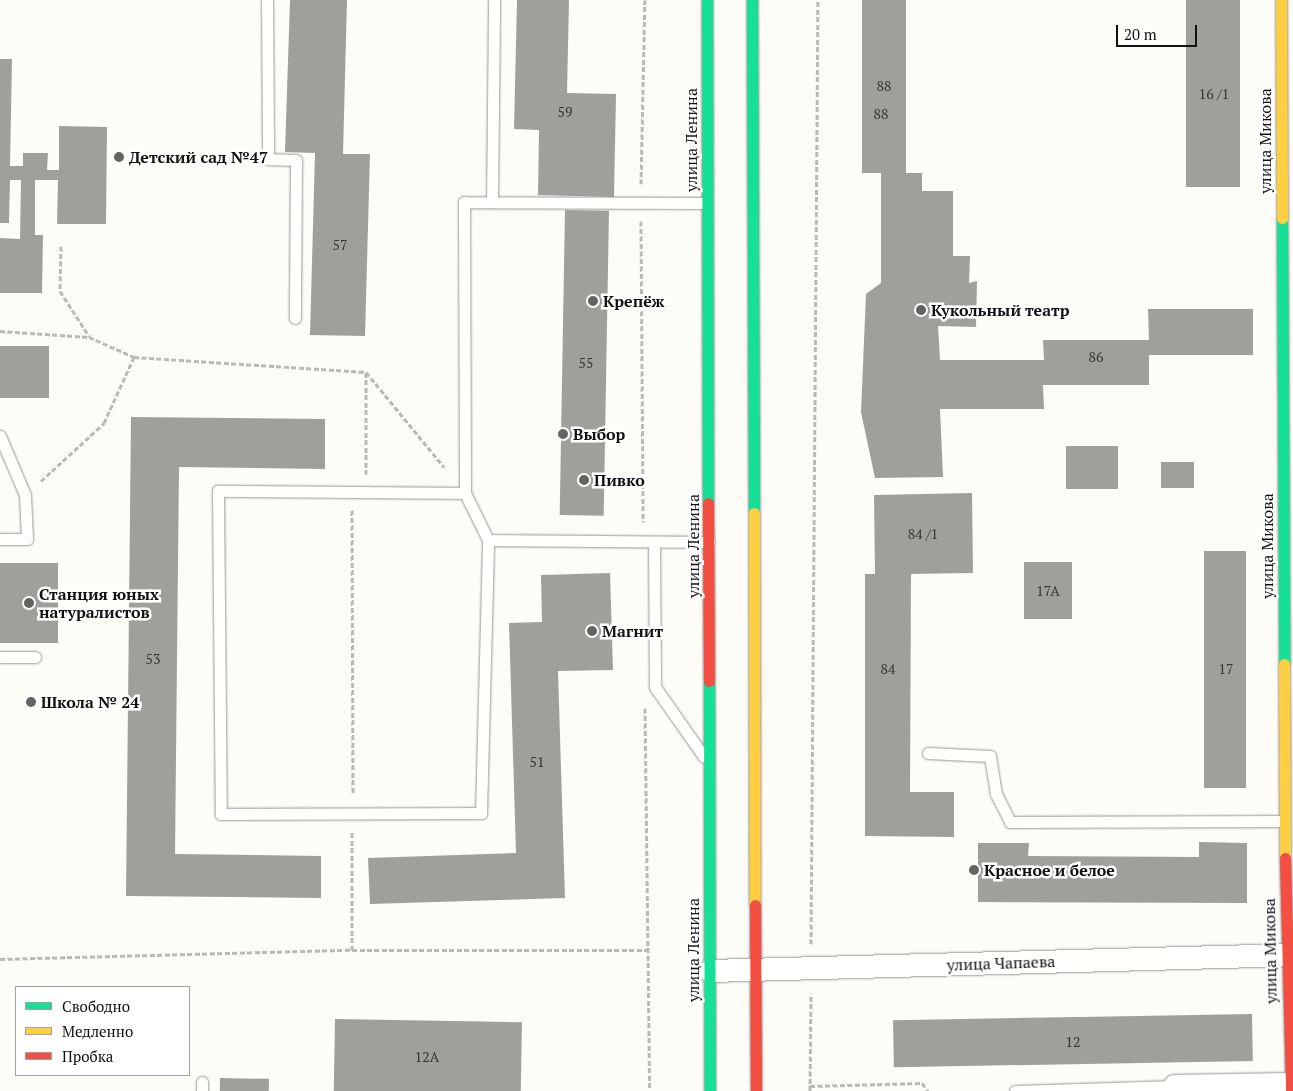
<!DOCTYPE html>
<meta charset="utf-8">
<style>
body{margin:0}
#map{position:relative;width:1293px;height:1091px;overflow:hidden;background:#fdfcf7;font-family:"PT Serif",serif}
div>[style]{position:absolute}
[style*='--x']{left:calc(var(--x)*1px);top:calc(var(--y)*1px);width:calc(var(--w)*1px);rotate:calc(var(--a)*1deg)}
.building>*{inset:0;background:#a19f9c;transform-origin:0 0}
.path>*{height:3px;margin-top:-1.5px;transform-origin:0;background:repeating-linear-gradient(90deg,#b9b9b8 0 5px,transparent 0 7.5px)}
.roads{filter:drop-shadow(0 0 1px #979795) drop-shadow(0 0 1px #979795)}
.lane>*{height:11px;margin:-5.5px;padding:0 5.5px;transform-origin:5.5px;border-radius:5.5px;background:#fffffe}
.street>*{height:22px;margin:-11px;padding:0 11px;transform-origin:11px;border-radius:11px;background:#fffffe}
.fast>*{height:11px;margin:-5.5px;padding:0 5.5px;transform-origin:5.5px;border-radius:5.5px;background:#16e098}
.slow>*{height:11px;margin:-5.5px;padding:0 5.5px;transform-origin:5.5px;border-radius:5.5px;background:#ffcf43}
.jam>*{height:11px;margin:-5.5px;padding:0 5.5px;transform-origin:5.5px;border-radius:5.5px;background:#f24e42}
.dots>*{width:14px;height:14px;translate:-50% -50%;box-sizing:border-box;border:2px solid #fff;border-radius:50%}
span{translate:-50% -50%;white-space:nowrap;text-align:center;line-height:1.15;-webkit-text-stroke:5px #fff;paint-order:stroke}
.number-label{font-size:14px;color:#353434}
.number-label span{-webkit-text-stroke-width:0}
.street-label{font-size:16px;color:#111}
.poi-label{font-size:16px;color:#111;font-weight:700}
.left{translate:0 -50%;text-align:left}
.legend{position:absolute;left:15px;top:986px;width:175px;height:90px;box-sizing:border-box;background:#fff;border:1px solid #a0a0a0;margin:0;padding:6px 9px;list-style:none;font-size:15px;color:#111}
.legend li{display:flex;align-items:center;gap:10px;height:25px}
.legend b{width:25px;border:1px solid #a0a0a0}
.scale{position:absolute;left:1116px;top:25px;width:81px;height:22px;box-sizing:border-box;border:2px solid #111;border-top:0;padding-left:6px;font-size:15px;line-height:18px;white-space:nowrap;color:#111;-webkit-text-stroke:4px #fff;paint-order:stroke}
</style>
<div id="map">
<div class="building">
<i style="clip-path:polygon(290px 0,347px 0,343px 154px,370px 154px,365px 336px,310px 335px,315px 153px,285px 152px)"></i>
<i style="clip-path:polygon(517px 0,569px 0,567px 93px,616px 94px,614px 197px,538px 195px,539px 130px,514px 129px)"></i>
<i style="clip-path:polygon(862px 0,906px 0,906px 173px,922px 173px,922px 191px,953px 191px,953px 256px,970px 256px,969px 283px,977px 281px,976px 327px,938px 326px,940px 360px,1044px 360px,1043px 340px,1149px 340px,1148px 309px,1253px 309px,1253px 355px,1149px 355px,1149px 385px,1043px 385px,1044px 409px,940px 409px,943px 477px,875px 478px,861px 412px,866px 294px,881px 283px,881px 173px,862px 173px)"></i>
<i style="left:1186px;top:0;width:54px;height:187px"></i>
<i style="clip-path:polygon(0 59px,12px 59px,10px 166px,23px 166px,23px 153px,48px 153px,47px 170px,59px 170px,59px 126px,107px 127px,106px 224px,57px 224px,58px 180px,35px 180px,35px 235px,43px 235px,42px 293px,0 293px,0 238px,20px 239px,21px 180px,10px 180px,9px 223px,0 223px)"></i>
<i style="left:565px;top:210px;width:44px;height:305px;rotate:1deg"></i>
<i style="left:0;top:346px;width:49px;height:52px"></i>
<i style="clip-path:polygon(131px 417px,325px 419px,325px 469px,179px 467px,175px 854px,321px 856px,321px 898px,126px 896px)"></i>
<i style="left:1118px;top:446px;width:43px;height:52px;rotate:90deg"></i>
<i style="left:1161px;top:462px;width:33px;height:26px"></i>
<i style="clip-path:polygon(972px 493px,973px 573px,911px 574px,910px 792px,954px 792px,954px 837px,865px 836px,865px 574px,875px 574px,874px 495px)"></i>
<i style="left:1204px;top:551px;width:42px;height:237px"></i>
<i style="left:1072px;top:562px;width:57px;height:48px;rotate:90deg"></i>
<i style="left:0;top:563px;width:58px;height:80px"></i>
<i style="clip-path:polygon(610px 573px,613px 670px,558px 671px,565px 898px,370px 904px,368px 858px,516px 853px,509px 623px,542px 622px,541px 575px)"></i>
<i style="clip-path:polygon(1199px 842px,1247px 843px,1247px 903px,978px 902px,978px 843px,1029px 843px,1028px 856px,1199px 857px)"></i>
<i style="left:1252px;top:1014px;width:47px;height:359px;rotate:89deg"></i>
<i style="left:335px;top:1019px;width:187px;height:72px;rotate:1deg"></i>
<i style="left:220px;top:1078px;width:49px;height:13px;rotate:1deg"></i>
</div>
<div class="path">
<i style="--x:641;--y:184;--w:184;--a:-88.8"></i>
<i style="--x:641;--y:221;--w:301;--a:89.6"></i>
<i style="--x:61;--y:246;--w:45;--a:91.3"></i>
<i style="--x:60;--y:291;--w:54;--a:57.2"></i>
<i style="--x:0;--y:331;--w:89;--a:3.9"></i>
<i style="--x:89;--y:337;--w:49;--a:24"></i>
<i style="--x:134;--y:357;--w:232;--a:3.7"></i>
<i style="--x:366;--y:372;--w:123;--a:50.6"></i>
<i style="--x:366;--y:372;--w:102;--a:90"></i>
<i style="--x:41;--y:481;--w:86;--a:-42.6"></i>
<i style="--x:104;--y:423;--w:72;--a:-65.6"></i>
<i style="--x:352;--y:510;--w:284;--a:89.8"></i>
<i style="--x:645;--y:708;--w:383;--a:89.3"></i>
<i style="--x:811;--y:944;--w:944;--a:-89.58"></i>
<i style="--x:352;--y:950;--w:118;--a:-90"></i>
<i style="--x:0;--y:959;--w:352;--a:-1.5"></i>
<i style="--x:352;--y:950;--w:298;--a:0"></i>
<i style="--x:810;--y:1086;--w:112;--a:-1.5"></i>
<i style="--x:922;--y:1083;--w:10;--a:53"></i>
<i style="--x:810;--y:1091;--w:98;--a:-89.4"></i>
</div>
<div class="roads">
<div class="lane">
<i style="--x:267;--y:0;--w:159;--a:89.6"></i>
<i style="--x:268;--y:159;--w:28;--a:2"></i>
<i style="--x:296;--y:160;--w:158;--a:90.4"></i>
<i style="--x:492;--y:202;--w:202;--a:-89.4"></i>
<i style="--x:707;--y:203;--w:243;--a:-179.8"></i>
<i style="--x:464;--y:202;--w:291;--a:89.8"></i>
<i style="--x:465;--y:493;--w:52;--a:63.9"></i>
<i style="--x:488;--y:540;--w:221;--a:0.5"></i>
<i style="--x:0;--y:436;--w:64;--a:67"></i>
<i style="--x:25;--y:495;--w:44;--a:87.4"></i>
<i style="--x:27;--y:539;--w:27;--a:180"></i>
<i style="--x:465;--y:493;--w:247;--a:-179.5"></i>
<i style="--x:218;--y:491;--w:323;--a:89.5"></i>
<i style="--x:221;--y:814;--w:260;--a:-0.2"></i>
<i style="--x:481;--y:813;--w:273;--a:-88.5"></i>
<i style="--x:654;--y:542;--w:145;--a:89.6"></i>
<i style="--x:655;--y:687;--w:85;--a:55"></i>
<i style="--x:0;--y:657;--w:35;--a:0"></i>
<i style="--x:928;--y:753;--w:62;--a:2.8"></i>
<i style="--x:990;--y:756;--w:38;--a:81"></i>
<i style="--x:996;--y:794;--w:31;--a:63"></i>
<i style="--x:1010;--y:822;--w:274;--a:-0.2"></i>
<i style="--x:202;--y:1091;--w:9;--a:-90"></i>
<i style="--x:1015;--y:1091;--w:160;--a:-1.8"></i>
</div>
<div class="street">
<i style="--x:710;--y:971;--w:583;--a:-1.57"></i>
<i style="--x:1175;--y:1091;--w:5;--a:-90"></i>
<i style="--x:1175;--y:1086;--w:115;--a:-1"></i>
</div>
<div class="fast">
<i style="--x:707;--y:0;--w:503;--a:89.89"></i>
<i style="--x:752;--y:0;--w:513;--a:89.78"></i>
<i style="--x:1282;--y:218;--w:446;--a:89.7"></i>
<i style="--x:709;--y:681;--w:410;--a:89.9"></i>
</div>
<div class="slow">
<i style="--x:1281;--y:0;--w:218;--a:89.7"></i>
<i style="--x:754;--y:513;--w:392;--a:89.9"></i>
<i style="--x:1284;--y:664;--w:194;--a:89.7"></i>
</div>
<div class="jam">
<i style="--x:708;--y:503;--w:178;--a:89.7"></i>
<i style="--x:1285;--y:858;--w:233;--a:88.5"></i>
<i style="--x:755;--y:905;--w:186;--a:89.7"></i>
</div>
</div>
<div class="dots">
<i style="left:119px;top:157px;background:#646362"></i>
<i style="left:593px;top:301px;background:#646362"></i>
<i style="left:921px;top:310px;background:#646362"></i>
<i style="left:563px;top:434px;background:#646362"></i>
<i style="left:584px;top:480px;background:#646362"></i>
<i style="left:29px;top:603px;background:#646362"></i>
<i style="left:592px;top:631px;background:#646362"></i>
<i style="left:31px;top:702px;background:#646362"></i>
<i style="left:974px;top:870px;background:#646362"></i>
</div>
<div class="number-label">
<span style="left:884px;top:86px">88</span>
<span style="left:1214px;top:94px">16 /1</span>
<span style="left:565px;top:112px">59</span>
<span style="left:881px;top:114px">88</span>
<span style="left:340px;top:245px">57</span>
<span style="left:1096px;top:357px">86</span>
<span style="left:586px;top:363px">55</span>
<span style="left:923px;top:534px">84 /1</span>
<span style="left:1048px;top:591px">17А</span>
<span style="left:153px;top:659px">53</span>
<span style="left:888px;top:669px">84</span>
<span style="left:1226px;top:669px">17</span>
<span style="left:537px;top:762px">51</span>
<span style="left:1073px;top:1042px">12</span>
<span style="left:427px;top:1057px">12А</span>
</div>
<div class="street-label">
<span style="left:691px;top:140px;rotate:-90deg">улица Ленина</span>
<span style="left:1265px;top:141px;rotate:-90deg">улица Микова</span>
<span style="left:693px;top:546px;rotate:-90deg">улица Ленина</span>
<span style="left:1267px;top:546px;rotate:-90deg">улица Микова</span>
<span style="left:693px;top:950px;rotate:-90deg">улица Ленина</span>
<span style="left:1270px;top:951px;rotate:-91deg">улица Микова</span>
<span style="left:1001px;top:963px;rotate:-2deg">улица Чапаева</span>
</div>
<div class="poi-label">
<span class="left" style="left:129px;top:157px">Детский сад №47</span>
<span class="left" style="left:603px;top:301px">Крепёж</span>
<span class="left" style="left:931px;top:310px">Кукольный театр</span>
<span class="left" style="left:573px;top:434px">Выбор</span>
<span class="left" style="left:594px;top:480px">Пивко</span>
<span class="left" style="left:39px;top:603px">Станция юных<br>натуралистов</span>
<span class="left" style="left:602px;top:631px">Магнит</span>
<span class="left" style="left:41px;top:702px">Школа № 24</span>
<span class="left" style="left:984px;top:870px">Красное и белое</span>
</div>
<ul class="legend">
<li><b style="height:6px;background:#16e098"></b>Свободно</li>
<li><b style="height:6px;background:#ffcf43"></b>Медленно</li>
<li><b style="height:6px;background:#f24e42"></b>Пробка</li>
</ul>
<div class="scale">20 m</div>
</div>
